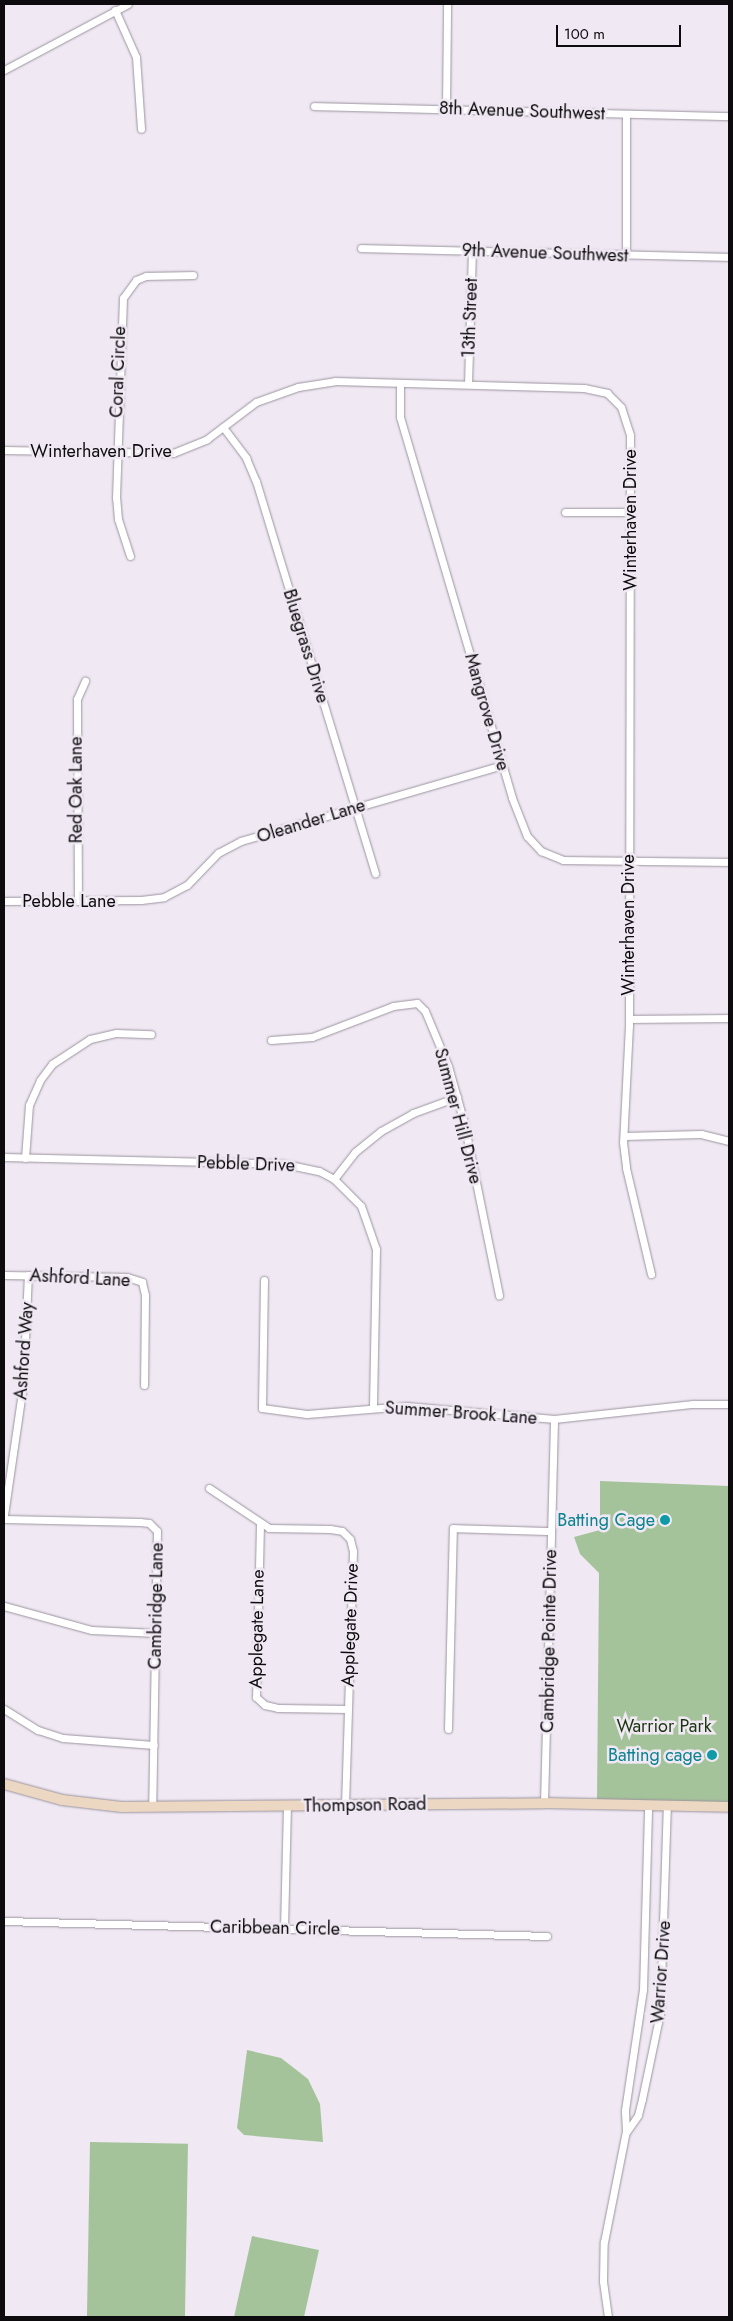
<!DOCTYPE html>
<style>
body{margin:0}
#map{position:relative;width:733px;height:2321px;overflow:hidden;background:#f0e9f4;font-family:Jost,sans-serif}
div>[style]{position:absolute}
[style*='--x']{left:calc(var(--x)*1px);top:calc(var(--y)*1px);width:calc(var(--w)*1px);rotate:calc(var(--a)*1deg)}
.green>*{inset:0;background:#a5c39b;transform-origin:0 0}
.roads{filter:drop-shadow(0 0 1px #9b949e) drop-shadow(0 0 1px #9b949e)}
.street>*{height:7px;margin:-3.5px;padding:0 3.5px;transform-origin:3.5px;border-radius:3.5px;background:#fff}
.secondary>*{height:10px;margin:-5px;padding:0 5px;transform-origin:5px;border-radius:5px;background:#ecd7c2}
.dots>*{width:14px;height:14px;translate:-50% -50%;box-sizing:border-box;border:2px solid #f0e9f4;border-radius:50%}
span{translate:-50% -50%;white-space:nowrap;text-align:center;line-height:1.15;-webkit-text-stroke:5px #f0e9f4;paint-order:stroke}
.street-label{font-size:18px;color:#0d0b0e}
.culture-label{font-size:18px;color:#0d838f}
.right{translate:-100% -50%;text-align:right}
.park-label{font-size:18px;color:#19350d}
.frame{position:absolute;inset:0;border:5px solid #0d0b0e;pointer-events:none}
.scale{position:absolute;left:556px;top:25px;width:125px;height:22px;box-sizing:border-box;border:2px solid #0d0b0e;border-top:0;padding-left:6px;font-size:15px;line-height:18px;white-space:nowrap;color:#0d0b0e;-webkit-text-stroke:4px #f0e9f4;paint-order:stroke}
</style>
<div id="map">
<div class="green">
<i style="clip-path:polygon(600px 1481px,729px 1486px,729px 1803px,597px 1800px,599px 1573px,580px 1554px,574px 1537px,600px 1530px)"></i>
<i style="clip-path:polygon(247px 2050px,281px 2058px,308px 2079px,320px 2104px,323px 2142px,244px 2135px,237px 2128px)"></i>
<i style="left:90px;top:2142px;width:98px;height:175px;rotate:1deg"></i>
<i style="clip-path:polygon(252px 2236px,319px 2250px,304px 2317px,234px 2317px)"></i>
</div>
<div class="roads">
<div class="street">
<i style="--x:115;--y:10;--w:51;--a:65.9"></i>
<i style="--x:136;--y:57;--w:72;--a:86"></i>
<i style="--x:4;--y:70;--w:140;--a:-28"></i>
<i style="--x:314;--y:106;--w:415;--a:1.4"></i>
<i style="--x:446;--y:108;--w:104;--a:-89.4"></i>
<i style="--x:626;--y:115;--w:140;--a:90"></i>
<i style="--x:361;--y:248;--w:368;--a:1.4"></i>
<i style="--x:400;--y:383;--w:34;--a:90"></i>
<i style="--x:400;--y:417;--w:397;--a:73.6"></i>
<i style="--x:512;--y:798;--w:41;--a:68.5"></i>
<i style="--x:527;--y:836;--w:21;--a:47"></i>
<i style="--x:541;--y:851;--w:24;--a:22"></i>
<i style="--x:563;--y:860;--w:166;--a:0.7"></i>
<i style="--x:468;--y:384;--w:133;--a:-88.3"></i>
<i style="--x:223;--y:427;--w:39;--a:53"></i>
<i style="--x:246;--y:458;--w:25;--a:67"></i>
<i style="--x:256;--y:481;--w:410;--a:73.1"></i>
<i style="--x:4;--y:450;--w:169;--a:1"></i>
<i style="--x:173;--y:453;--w:37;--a:-22"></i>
<i style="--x:207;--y:439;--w:61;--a:-37.1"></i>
<i style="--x:256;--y:402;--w:45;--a:-19.7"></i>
<i style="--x:298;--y:387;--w:37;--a:-9"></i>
<i style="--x:335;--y:381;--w:249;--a:1.6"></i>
<i style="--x:584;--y:388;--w:24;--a:12"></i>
<i style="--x:607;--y:393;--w:20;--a:45"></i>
<i style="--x:621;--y:407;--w:29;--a:72"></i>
<i style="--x:630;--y:435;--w:590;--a:90.1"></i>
<i style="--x:629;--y:1025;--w:117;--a:92.9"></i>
<i style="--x:623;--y:1142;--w:26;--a:83"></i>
<i style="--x:626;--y:1168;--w:109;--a:76.7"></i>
<i style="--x:565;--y:512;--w:64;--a:0"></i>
<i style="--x:130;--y:556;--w:39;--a:-108"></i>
<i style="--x:118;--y:519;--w:21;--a:-95"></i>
<i style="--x:116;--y:498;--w:200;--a:-88"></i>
<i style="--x:123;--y:298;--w:22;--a:-54"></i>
<i style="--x:136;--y:280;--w:11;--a:-22"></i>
<i style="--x:146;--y:276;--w:47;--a:-1.2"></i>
<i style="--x:4;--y:901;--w:137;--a:-0.4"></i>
<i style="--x:141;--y:900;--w:23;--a:-7"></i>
<i style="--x:164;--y:897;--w:26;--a:-28"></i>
<i style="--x:187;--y:885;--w:45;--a:-45.9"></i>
<i style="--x:218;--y:853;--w:26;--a:-28"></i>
<i style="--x:241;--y:841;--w:272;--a:-16.2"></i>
<i style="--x:78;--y:901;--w:202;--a:-90.3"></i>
<i style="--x:77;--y:699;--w:20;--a:-66"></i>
<i style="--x:629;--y:1019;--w:100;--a:-0.6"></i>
<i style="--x:271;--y:1040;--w:41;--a:-4.2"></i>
<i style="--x:312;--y:1037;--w:87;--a:-20.9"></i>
<i style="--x:393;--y:1006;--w:24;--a:-7"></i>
<i style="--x:417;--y:1003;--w:11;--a:45"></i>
<i style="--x:425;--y:1011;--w:60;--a:67.3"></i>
<i style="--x:448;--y:1066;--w:59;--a:74.3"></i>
<i style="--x:464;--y:1123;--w:176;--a:78.5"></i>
<i style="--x:624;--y:1136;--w:77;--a:-1.5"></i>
<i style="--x:701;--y:1134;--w:29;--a:14"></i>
<i style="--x:4;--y:1157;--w:281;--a:1.4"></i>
<i style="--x:285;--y:1164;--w:35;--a:12"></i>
<i style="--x:319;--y:1171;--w:17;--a:28"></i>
<i style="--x:334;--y:1179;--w:38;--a:45"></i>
<i style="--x:361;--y:1206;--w:46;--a:70.8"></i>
<i style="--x:376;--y:1249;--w:158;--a:91.1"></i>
<i style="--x:25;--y:1158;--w:53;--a:-85.7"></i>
<i style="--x:29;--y:1105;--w:27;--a:-66"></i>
<i style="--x:40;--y:1080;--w:20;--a:-53"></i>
<i style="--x:52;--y:1064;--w:45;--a:-33.3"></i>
<i style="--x:90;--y:1039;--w:27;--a:-13"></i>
<i style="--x:116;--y:1033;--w:35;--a:2"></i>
<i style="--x:334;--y:1179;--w:34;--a:-52"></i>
<i style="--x:355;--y:1152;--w:33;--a:-39"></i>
<i style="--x:381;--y:1131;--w:37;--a:-29"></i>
<i style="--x:413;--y:1113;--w:47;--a:-20"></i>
<i style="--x:4;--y:1275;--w:123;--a:0.9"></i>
<i style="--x:127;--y:1277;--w:16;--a:18"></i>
<i style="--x:142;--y:1282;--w:13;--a:77"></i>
<i style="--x:145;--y:1295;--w:90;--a:90.6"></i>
<i style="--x:264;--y:1280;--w:128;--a:90.9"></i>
<i style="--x:262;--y:1408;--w:45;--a:7.6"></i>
<i style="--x:307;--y:1414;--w:99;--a:-4.6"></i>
<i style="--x:406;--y:1406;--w:149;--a:5"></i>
<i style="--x:554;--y:1419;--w:140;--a:-6.2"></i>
<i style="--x:693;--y:1404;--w:36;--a:0"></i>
<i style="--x:209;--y:1488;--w:72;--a:33.7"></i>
<i style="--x:269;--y:1528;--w:61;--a:0.9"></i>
<i style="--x:330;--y:1529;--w:12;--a:9"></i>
<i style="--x:342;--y:1531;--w:11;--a:45"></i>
<i style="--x:350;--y:1539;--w:12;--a:76"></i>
<i style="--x:353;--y:1551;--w:254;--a:91.8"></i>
<i style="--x:4;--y:1515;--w:132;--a:-81.7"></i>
<i style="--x:23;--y:1384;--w:109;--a:-87.4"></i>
<i style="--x:4;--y:1519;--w:136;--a:1.3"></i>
<i style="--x:140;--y:1522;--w:9;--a:6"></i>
<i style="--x:149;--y:1523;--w:11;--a:45"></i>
<i style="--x:157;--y:1531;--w:276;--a:91"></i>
<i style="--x:260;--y:1524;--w:173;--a:91.3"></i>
<i style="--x:256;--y:1697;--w:12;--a:42"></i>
<i style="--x:265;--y:1705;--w:13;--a:13"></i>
<i style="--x:278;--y:1708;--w:70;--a:0.8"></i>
<i style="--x:4;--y:1606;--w:91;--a:15.3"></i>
<i style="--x:92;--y:1630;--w:64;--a:2.7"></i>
<i style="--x:4;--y:1709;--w:40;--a:32"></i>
<i style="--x:38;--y:1730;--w:26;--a:18"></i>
<i style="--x:63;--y:1738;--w:91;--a:4.4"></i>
<i style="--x:448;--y:1729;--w:201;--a:-88.6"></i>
<i style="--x:453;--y:1528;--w:98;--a:1.8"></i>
<i style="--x:544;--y:1803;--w:384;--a:-88.5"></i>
<i style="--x:4;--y:1921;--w:543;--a:1.58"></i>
<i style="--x:284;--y:1928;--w:122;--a:-88.6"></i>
<i style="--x:627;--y:2131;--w:19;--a:-55"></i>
<i style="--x:638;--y:2115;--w:16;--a:-76"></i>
<i style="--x:642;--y:2099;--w:88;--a:-78.2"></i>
<i style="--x:660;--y:2013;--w:206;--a:-88.1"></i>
<i style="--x:608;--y:2317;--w:36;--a:-98"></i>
<i style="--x:603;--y:2281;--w:39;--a:-89"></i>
<i style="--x:604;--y:2242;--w:113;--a:-78.8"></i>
<i style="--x:626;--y:2131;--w:21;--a:-93"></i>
<i style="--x:625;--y:2110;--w:121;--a:-81.5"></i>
<i style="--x:643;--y:1990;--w:183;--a:-88.4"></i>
</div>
<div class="secondary">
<i style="--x:4;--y:1784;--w:60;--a:15.4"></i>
<i style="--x:62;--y:1800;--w:60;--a:6.7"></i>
<i style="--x:122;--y:1807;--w:422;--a:-0.5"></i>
<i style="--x:544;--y:1803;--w:185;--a:1.2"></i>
</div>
</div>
<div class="dots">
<i style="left:665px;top:1520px;background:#0f9aa8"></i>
<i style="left:712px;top:1755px;background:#0f9aa8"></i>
</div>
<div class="street-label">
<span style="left:522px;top:111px;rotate:2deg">8th Avenue Southwest</span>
<span style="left:545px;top:253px;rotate:2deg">9th Avenue Southwest</span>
<span style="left:470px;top:318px;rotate:-88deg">13th Street</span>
<span style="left:118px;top:372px;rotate:-88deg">Coral Circle</span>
<span style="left:101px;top:451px">Winterhaven Drive</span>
<span style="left:630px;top:520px;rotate:-90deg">Winterhaven Drive</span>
<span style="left:306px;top:646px;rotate:73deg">Bluegrass Drive</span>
<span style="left:487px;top:712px;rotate:74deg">Mangrove Drive</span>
<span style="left:76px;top:790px;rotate:-90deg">Red Oak Lane</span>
<span style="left:311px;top:821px;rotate:-17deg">Oleander Lane</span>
<span style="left:69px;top:901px">Pebble Lane</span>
<span style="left:628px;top:925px;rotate:-90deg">Winterhaven Drive</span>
<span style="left:458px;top:1116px;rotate:75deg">Summer Hill Drive</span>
<span style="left:246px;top:1164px;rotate:2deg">Pebble Drive</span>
<span style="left:80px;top:1278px;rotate:3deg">Ashford Lane</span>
<span style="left:24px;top:1351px;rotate:-86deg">Ashford Way</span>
<span style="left:461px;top:1413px;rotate:4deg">Summer Brook Lane</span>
<span style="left:156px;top:1606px;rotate:-89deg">Cambridge Lane</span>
<span style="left:350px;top:1625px;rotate:-88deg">Applegate Drive</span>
<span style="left:257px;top:1629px;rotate:-89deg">Applegate Lane</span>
<span style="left:549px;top:1641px;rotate:-89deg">Cambridge Pointe Drive</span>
<span style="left:365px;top:1805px;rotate:-1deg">Thompson Road</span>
<span style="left:275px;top:1928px;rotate:1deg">Caribbean Circle</span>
<span style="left:661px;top:1972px;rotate:-86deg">Warrior Drive</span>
</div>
<div class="culture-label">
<span class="right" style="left:655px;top:1520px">Batting Cage</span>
<span class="right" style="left:702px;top:1755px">Batting cage</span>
</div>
<div class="park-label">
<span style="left:664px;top:1726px">Warrior Park</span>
</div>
<div class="frame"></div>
<div class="scale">100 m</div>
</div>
